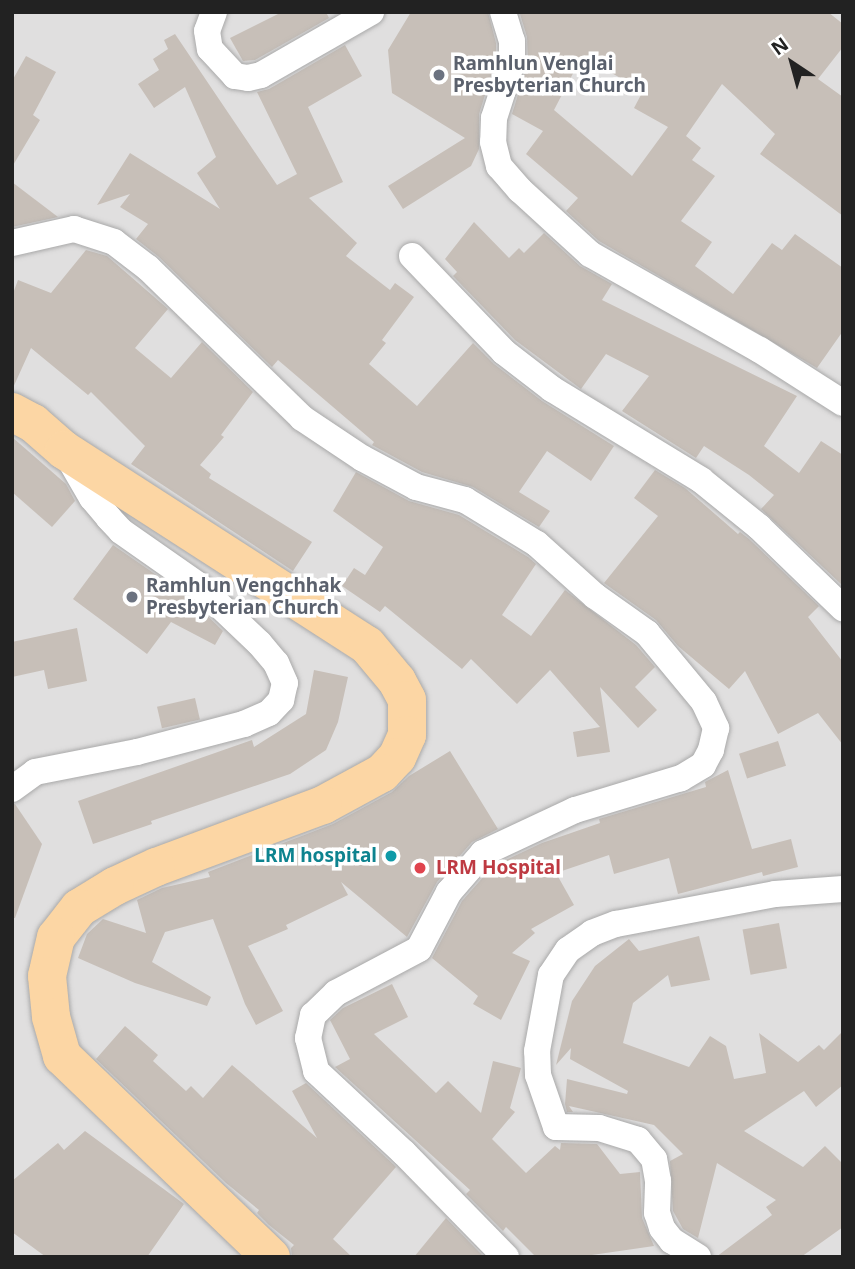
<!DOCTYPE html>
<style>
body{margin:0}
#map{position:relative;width:855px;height:1269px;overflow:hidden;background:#f2efe9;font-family:"Noto Sans",sans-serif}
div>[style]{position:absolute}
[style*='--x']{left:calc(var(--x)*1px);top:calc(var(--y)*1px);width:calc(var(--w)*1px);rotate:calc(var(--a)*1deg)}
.residential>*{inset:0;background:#e0dfdf;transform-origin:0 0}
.building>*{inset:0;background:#c7bfb8;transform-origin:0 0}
.roads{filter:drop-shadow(0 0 2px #a9a9a9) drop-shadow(0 0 2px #a9a9a9)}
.minor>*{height:26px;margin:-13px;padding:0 13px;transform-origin:13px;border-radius:13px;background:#fff}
.primary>*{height:38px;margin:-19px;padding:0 19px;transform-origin:19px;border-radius:19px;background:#fcd6a4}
.dots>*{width:19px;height:19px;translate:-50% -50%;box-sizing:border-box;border:4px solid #fff;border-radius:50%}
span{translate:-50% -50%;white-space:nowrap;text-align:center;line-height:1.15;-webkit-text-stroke:7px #fff;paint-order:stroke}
.worship-label{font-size:19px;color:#5b616d;font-weight:700}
.left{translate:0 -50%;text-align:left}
.culture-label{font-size:19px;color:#0d838f;font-weight:700}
.right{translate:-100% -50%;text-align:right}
.health-label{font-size:19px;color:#be3a42;font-weight:700}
.frame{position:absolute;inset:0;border:14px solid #222;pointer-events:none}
.north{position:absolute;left:757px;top:28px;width:70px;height:70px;-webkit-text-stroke:5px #fff;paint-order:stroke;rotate:324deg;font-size:19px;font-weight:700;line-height:28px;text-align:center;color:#222}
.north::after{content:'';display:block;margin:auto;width:24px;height:32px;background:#222;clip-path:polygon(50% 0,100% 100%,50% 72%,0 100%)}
</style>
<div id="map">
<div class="residential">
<i style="left:12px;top:12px;width:831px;height:1245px"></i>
</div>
<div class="building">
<i style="clip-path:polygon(282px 12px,326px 12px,329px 18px,255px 60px,243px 61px,230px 38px)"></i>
<i style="clip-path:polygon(411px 12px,488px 12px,496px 43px,496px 60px,479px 114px,479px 149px,471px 166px,403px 209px,388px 186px,465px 138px,392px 93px,388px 50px)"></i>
<i style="clip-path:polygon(evenodd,528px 12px,828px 12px,843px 24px,843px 47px,818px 79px,843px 97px,843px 216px,760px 154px,775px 134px,722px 84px,686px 136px,701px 148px,692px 160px,715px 176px,681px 221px,712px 242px,695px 266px,733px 294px,772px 243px,782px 250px,795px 234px,843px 268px,843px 331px,817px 368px,599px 241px,566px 211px,578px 198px,526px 154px,543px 131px,512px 114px,528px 62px,527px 37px,520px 14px,528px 12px,582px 56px,643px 91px,634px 108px,668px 127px,632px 176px,554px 110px,582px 56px)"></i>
<i style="clip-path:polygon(175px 34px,277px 185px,297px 174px,257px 92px,269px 89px,345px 45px,362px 76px,308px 107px,343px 182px,309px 198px,357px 243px,346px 256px,390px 290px,395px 283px,414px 297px,382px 340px,386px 343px,369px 364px,417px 406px,473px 343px,494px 364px,542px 401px,614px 446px,591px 481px,547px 451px,519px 492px,550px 511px,539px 527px,473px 487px,422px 472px,372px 445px,374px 442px,278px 360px,272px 367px,159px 257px,136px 239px,148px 224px,120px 207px,130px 194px,97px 205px,130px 153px,220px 209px,197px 173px,216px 157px,185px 87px,154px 108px,138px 84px,159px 70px,153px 59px,168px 49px,164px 40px)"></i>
<i style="clip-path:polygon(26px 56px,56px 72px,33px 115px,40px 120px,12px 167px,12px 81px)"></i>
<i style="clip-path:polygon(12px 182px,58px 217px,12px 227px)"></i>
<i style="clip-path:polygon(474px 222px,509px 258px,519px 248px,524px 253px,544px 233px,580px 266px,612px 284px,602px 300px,797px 396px,764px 446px,799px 473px,821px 441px,843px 455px,841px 584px,761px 509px,774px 495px,749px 475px,704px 446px,696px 458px,622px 411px,649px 376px,606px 354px,581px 389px,515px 340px,453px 276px,457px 272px,445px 259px)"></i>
<i style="clip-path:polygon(86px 250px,107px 256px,168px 309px,135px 348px,171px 378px,202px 342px,253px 392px,221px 435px,224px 437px,200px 465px,211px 474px,209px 478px,312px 542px,293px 571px,131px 464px,145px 446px,91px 392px,88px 395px,31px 348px,12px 390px,12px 296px,18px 280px,51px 293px)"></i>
<i style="clip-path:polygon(12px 437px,66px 484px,75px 501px,52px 527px,12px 492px)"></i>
<i style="clip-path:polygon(655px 470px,685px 488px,738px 534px,740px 532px,749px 539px,819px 606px,808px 617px,843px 662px,843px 745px,818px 713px,778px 734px,745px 671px,729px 689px,678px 646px,656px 620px,604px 583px,658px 516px,634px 498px)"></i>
<i style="clip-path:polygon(356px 472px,409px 501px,459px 515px,528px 557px,536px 564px,502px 615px,531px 636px,565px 590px,636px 645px,655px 667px,635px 687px,657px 710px,638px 728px,600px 687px,610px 752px,577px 757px,573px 732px,600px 727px,550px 670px,517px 704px,471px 659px,462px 669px,385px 606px,380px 612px,342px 586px,354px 568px,365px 575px,383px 547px,333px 511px)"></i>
<i style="clip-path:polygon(113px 545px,188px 597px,223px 631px,215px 645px,171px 622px,147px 654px,73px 599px)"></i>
<i style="clip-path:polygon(77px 628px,87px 681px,48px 689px,44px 670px,12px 677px,12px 642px)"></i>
<i style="clip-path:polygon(314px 670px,348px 677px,338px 722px,326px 750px,290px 774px,151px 821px,152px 824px,93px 844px,78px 801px,252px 740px,254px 747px,306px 714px)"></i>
<i style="left:195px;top:698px;width:22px;height:39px;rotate:77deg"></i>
<i style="left:778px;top:741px;width:26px;height:41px;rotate:72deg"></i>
<i style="clip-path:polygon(450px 751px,498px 829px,472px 842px,437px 882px,407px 937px,341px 882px,348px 895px,286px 925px,288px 929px,248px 946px,283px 1011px,256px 1025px,245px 1004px,213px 919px,165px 932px,152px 962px,211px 997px,207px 1006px,135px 983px,78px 958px,87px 934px,103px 919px,146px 933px,137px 900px,162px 888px,210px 877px,208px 872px,333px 824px,392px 792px,409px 776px)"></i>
<i style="clip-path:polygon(728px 770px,752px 849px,791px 839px,798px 867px,763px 876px,762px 872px,678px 894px,669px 858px,614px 874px,609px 855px,556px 873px,574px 905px,531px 929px,535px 933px,512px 953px,530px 961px,501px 1020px,473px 1004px,478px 996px,432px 958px,462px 901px,493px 866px,542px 843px,600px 823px,599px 819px,706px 787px,705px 782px)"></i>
<i style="clip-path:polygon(15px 804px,42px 844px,15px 918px,12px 918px,12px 805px)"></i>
<i style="left:779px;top:923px;width:46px;height:37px;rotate:80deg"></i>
<i style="clip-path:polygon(699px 936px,710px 980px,671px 987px,668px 975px,633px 1003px,623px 1043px,689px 1067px,710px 1036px,726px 1046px,734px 1079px,766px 1073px,759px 1033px,798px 1062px,819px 1045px,824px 1050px,843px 1031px,843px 1085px,816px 1107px,804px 1091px,744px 1131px,803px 1167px,825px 1146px,843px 1164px,843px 1227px,801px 1257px,716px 1257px,772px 1215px,766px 1207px,776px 1200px,717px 1163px,698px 1238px,683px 1229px,673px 1211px,670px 1161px,683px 1154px,654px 1125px,569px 1106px,573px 1112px,567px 1112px,565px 1104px,567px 1079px,627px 1094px,628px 1091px,570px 1059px,571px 1048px,556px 1065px,572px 1001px,595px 966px,629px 939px,639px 951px)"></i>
<i style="clip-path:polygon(392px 984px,408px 1017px,374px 1034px,436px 1093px,448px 1081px,481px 1113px,493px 1061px,521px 1068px,510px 1108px,515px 1112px,492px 1139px,526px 1173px,555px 1146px,560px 1150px,561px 1143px,597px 1144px,620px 1174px,640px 1172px,642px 1218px,654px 1246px,585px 1256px,536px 1257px,506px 1227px,503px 1231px,466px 1194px,470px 1190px,335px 1067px,350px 1059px,330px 1020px,343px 1008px)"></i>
<i style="clip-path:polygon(125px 1026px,158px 1055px,153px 1061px,186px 1091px,191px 1086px,203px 1098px,232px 1065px,317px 1138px,292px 1091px,306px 1083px,393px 1164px,396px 1167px,333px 1239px,352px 1257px,292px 1257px,291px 1248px,294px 1245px,269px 1225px,257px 1213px,259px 1210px,226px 1183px,96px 1059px)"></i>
<i style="clip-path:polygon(85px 1131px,184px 1204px,147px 1257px,46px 1257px,12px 1232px,12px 1181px,58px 1143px,64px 1150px)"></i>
<i style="clip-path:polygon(446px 1218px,483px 1256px,482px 1257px,414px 1257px)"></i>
</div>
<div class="roads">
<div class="minor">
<i style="--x:214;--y:12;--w:20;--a:110"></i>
<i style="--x:207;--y:31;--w:18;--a:81"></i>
<i style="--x:210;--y:49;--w:37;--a:47"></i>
<i style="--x:235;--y:76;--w:13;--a:9"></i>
<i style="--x:248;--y:78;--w:13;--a:-13"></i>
<i style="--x:261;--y:75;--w:127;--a:-29.8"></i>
<i style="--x:503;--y:12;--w:30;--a:73"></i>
<i style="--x:512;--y:41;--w:21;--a:90"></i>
<i style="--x:512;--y:62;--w:59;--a:107.8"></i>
<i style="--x:494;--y:118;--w:24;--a:92"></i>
<i style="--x:493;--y:142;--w:25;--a:76"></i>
<i style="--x:499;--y:166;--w:32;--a:49"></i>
<i style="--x:520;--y:190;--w:95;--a:42.4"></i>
<i style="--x:590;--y:254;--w:195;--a:29.5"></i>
<i style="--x:760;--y:350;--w:98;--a:32.6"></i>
<i style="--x:12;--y:243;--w:64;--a:-12.7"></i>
<i style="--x:74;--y:229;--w:42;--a:18"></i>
<i style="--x:114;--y:242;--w:43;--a:37.4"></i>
<i style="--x:148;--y:268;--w:215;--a:44.2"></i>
<i style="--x:302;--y:418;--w:72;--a:33.7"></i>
<i style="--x:362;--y:458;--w:61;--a:28.2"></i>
<i style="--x:416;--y:487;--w:51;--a:14.9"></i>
<i style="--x:465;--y:500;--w:84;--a:31.4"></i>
<i style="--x:537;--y:544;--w:78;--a:41.9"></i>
<i style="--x:595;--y:596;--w:64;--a:35.4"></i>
<i style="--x:647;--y:633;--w:89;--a:50.4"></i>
<i style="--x:704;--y:702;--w:29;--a:65"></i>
<i style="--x:716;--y:728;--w:23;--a:103"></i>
<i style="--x:711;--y:750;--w:17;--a:118"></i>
<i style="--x:703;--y:765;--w:26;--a:149"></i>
<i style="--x:681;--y:778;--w:111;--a:163.2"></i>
<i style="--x:575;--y:810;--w:102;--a:154.9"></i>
<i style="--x:483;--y:853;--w:52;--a:131.1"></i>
<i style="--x:449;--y:892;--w:64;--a:117.8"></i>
<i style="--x:419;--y:949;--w:94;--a:152.1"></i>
<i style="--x:336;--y:993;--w:32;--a:136"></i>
<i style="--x:313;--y:1015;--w:24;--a:102"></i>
<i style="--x:308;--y:1038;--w:34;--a:76"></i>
<i style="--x:316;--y:1071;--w:120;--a:43"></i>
<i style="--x:404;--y:1153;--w:146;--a:45.6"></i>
<i style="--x:412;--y:256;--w:133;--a:46.2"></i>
<i style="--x:504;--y:352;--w:61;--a:37.6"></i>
<i style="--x:552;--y:389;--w:175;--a:31.4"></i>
<i style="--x:701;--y:480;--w:75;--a:39"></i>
<i style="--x:759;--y:527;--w:117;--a:44"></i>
<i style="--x:12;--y:789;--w:29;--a:-36"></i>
<i style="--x:35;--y:772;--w:104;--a:-11.1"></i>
<i style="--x:137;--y:752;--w:111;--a:-14.7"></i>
<i style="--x:244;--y:724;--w:27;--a:-24"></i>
<i style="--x:269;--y:713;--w:18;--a:-47"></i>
<i style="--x:281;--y:700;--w:17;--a:-77"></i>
<i style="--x:285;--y:683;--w:22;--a:-114"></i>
<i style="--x:276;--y:663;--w:26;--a:-130"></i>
<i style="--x:259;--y:643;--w:84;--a:-136.4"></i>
<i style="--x:198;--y:585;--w:94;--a:-145"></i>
<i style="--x:121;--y:531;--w:18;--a:-133"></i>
<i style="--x:109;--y:518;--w:26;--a:-130"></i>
<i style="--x:92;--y:498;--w:50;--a:-120.2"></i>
<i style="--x:698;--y:1257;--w:31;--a:-148"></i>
<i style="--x:672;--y:1241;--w:16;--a:-128"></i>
<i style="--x:662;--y:1228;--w:16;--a:-108"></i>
<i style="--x:657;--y:1213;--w:32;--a:-88"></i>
<i style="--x:658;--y:1181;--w:22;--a:-100"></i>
<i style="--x:654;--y:1159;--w:25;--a:-130"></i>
<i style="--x:638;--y:1140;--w:41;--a:-162.9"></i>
<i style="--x:599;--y:1128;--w:43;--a:-178.7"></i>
<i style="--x:556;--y:1127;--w:55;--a:-109.1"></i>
<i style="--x:538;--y:1075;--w:24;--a:-92"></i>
<i style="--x:537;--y:1051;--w:77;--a:-79.6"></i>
<i style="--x:551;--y:975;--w:30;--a:-56"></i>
<i style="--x:568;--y:950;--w:29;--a:-35"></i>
<i style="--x:592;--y:933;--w:26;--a:-21"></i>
<i style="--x:616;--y:924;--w:162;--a:-10.7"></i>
<i style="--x:775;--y:894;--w:68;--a:-4.2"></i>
</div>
<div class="primary">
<i style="--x:12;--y:412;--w:24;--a:28"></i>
<i style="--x:33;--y:423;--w:41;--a:41.1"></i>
<i style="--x:64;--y:450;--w:360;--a:32.8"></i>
<i style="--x:367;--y:645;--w:47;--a:50.2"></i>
<i style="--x:397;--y:681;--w:21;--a:62"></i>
<i style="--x:407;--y:700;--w:35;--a:90"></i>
<i style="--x:407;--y:735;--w:24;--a:114"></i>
<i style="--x:397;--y:757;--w:22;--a:133"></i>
<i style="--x:382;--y:773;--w:67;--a:151.5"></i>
<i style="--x:323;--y:805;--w:178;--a:159.6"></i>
<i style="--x:156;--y:867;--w:45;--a:155.1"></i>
<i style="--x:115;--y:886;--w:42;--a:148.6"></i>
<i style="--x:79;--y:908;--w:37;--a:128"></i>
<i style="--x:56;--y:937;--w:40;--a:103"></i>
<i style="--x:47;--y:976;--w:41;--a:84.4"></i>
<i style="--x:51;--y:1017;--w:41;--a:74.2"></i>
<i style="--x:62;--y:1056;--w:290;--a:43.9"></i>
</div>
</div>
<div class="dots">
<i style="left:439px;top:75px;background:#6b7280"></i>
<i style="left:132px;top:597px;background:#6b7280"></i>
<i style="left:391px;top:856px;background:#0f9aa8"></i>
<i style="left:420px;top:868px;background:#e0444e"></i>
</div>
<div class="worship-label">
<span class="left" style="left:453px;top:75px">Ramhlun Venglai<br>Presbyterian Church</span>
<span class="left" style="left:146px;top:597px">Ramhlun Vengchhak<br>Presbyterian Church</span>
</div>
<div class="culture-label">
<span class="right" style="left:377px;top:856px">LRM hospital</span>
</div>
<div class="health-label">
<span class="left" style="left:436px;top:868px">LRM Hospital</span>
</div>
<div class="frame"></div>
<div class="north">N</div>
</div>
